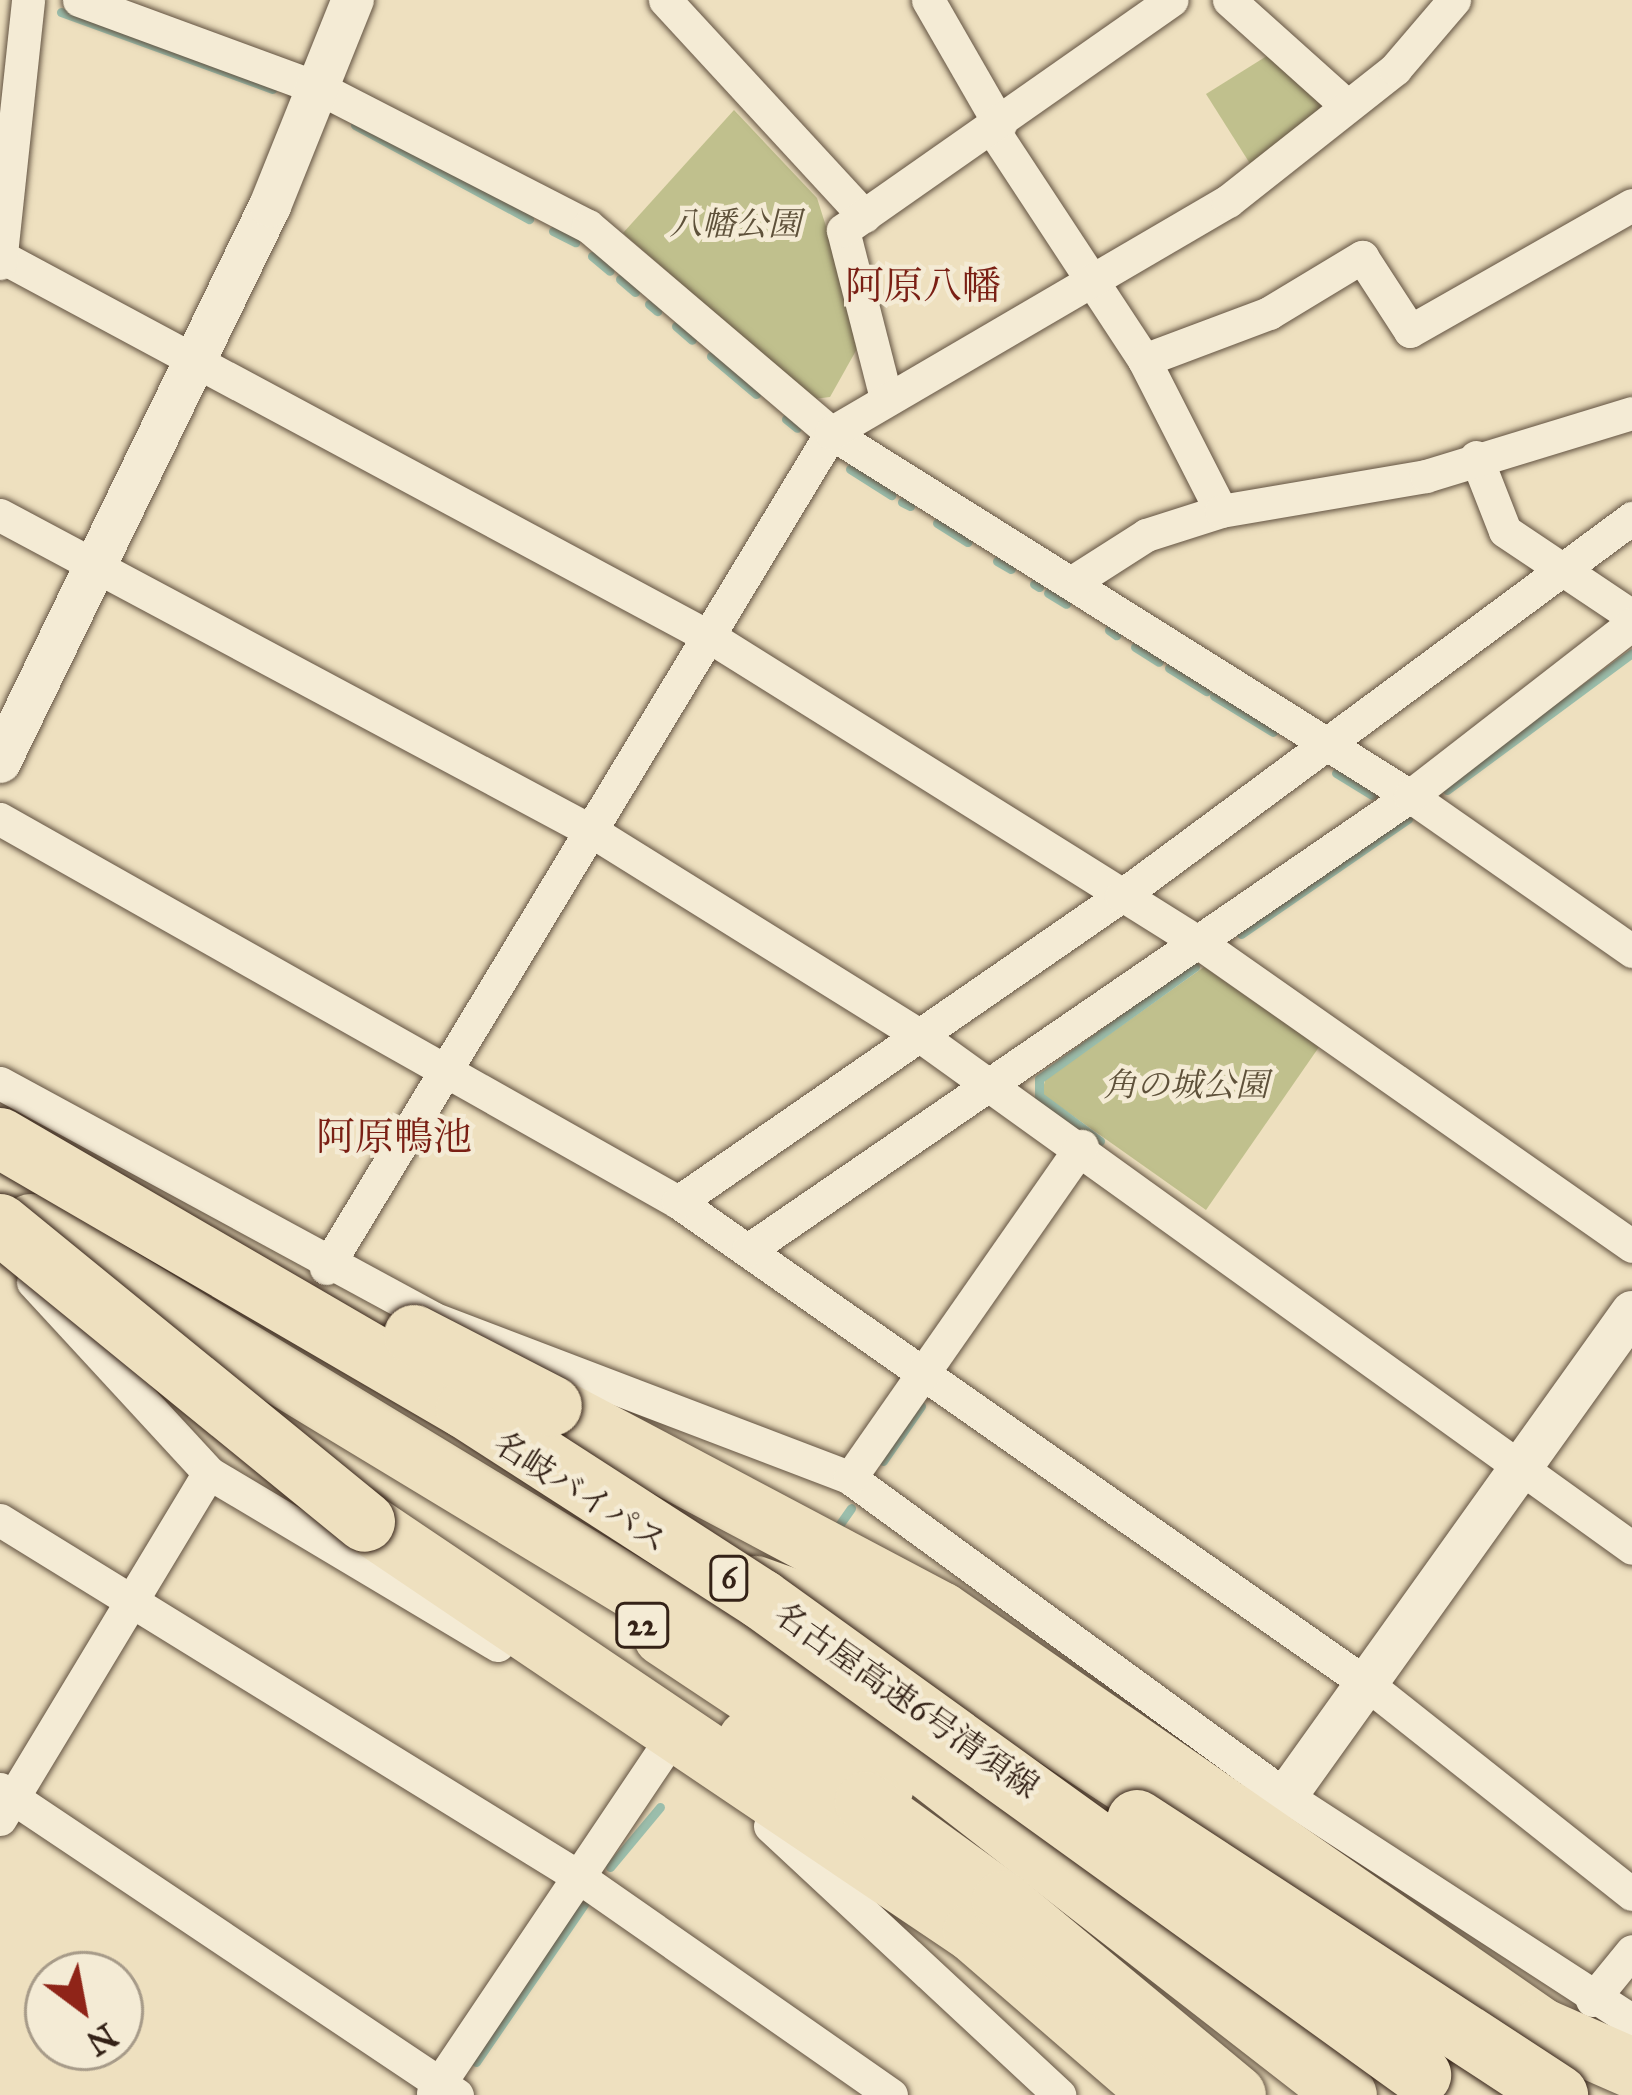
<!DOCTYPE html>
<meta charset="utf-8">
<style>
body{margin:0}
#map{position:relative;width:1632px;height:2095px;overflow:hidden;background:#eee0bf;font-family:"IM FELL Great Primer","Noto Serif JP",serif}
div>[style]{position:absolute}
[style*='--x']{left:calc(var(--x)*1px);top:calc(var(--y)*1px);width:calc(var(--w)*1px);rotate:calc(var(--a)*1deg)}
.green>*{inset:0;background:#c0c08d}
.stream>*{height:9px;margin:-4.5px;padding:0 4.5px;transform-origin:4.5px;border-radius:4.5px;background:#9bbeac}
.roads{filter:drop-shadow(0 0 3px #625241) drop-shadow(0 0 3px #625241)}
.minor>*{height:33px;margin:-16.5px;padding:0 16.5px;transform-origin:16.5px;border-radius:16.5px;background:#f4ebd5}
.tertiary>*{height:42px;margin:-21px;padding:0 21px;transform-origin:21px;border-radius:21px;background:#f4ebd5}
.trunk>*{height:54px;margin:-27px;padding:0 27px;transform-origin:27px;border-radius:27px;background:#eee0bf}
.motorway>*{height:60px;margin:-30px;padding:0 30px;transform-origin:30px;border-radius:30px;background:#eee0bf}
.bridges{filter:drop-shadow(0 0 3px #342217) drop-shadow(0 0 3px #342217)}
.motorway-bridge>*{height:60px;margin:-30px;padding:0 30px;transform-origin:30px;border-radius:30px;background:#eee0bf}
span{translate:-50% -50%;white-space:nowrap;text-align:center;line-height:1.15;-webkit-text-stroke:9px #f4ebd5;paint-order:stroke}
.shield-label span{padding:3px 9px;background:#f4ebd5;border:3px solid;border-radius:9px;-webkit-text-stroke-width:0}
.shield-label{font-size:30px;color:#342217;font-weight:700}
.park-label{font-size:33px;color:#5e513a;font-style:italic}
.street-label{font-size:33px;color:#342217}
.quarter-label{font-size:39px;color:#7a1f14}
.north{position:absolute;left:24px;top:1951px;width:120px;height:120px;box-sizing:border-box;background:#f4ebd5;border:3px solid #a79b89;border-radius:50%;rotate:148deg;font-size:33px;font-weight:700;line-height:48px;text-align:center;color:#342217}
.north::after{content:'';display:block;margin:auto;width:42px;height:54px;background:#8f2418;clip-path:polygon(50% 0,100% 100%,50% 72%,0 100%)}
</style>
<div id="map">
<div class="green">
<i style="clip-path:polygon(1278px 49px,1338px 105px,1254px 170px,1206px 94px)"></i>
<i style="clip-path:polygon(734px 110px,817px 198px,862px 340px,830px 397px,814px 399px,623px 233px)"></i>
<i style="clip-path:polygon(1204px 967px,1319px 1047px,1206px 1210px,1042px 1094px,1045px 1080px)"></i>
</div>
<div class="stream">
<i style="--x:61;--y:12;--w:225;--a:20"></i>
<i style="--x:355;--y:125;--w:198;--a:28.4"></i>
<i style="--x:553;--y:231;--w:25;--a:27"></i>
<i style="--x:592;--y:256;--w:23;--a:40"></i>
<i style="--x:620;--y:279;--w:20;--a:41"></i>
<i style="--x:649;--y:304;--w:11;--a:41"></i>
<i style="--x:676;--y:326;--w:21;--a:41"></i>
<i style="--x:711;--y:356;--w:59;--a:40.2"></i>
<i style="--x:786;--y:419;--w:14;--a:39"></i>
<i style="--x:850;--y:469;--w:49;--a:32.4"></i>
<i style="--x:902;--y:502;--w:9;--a:27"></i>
<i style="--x:937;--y:523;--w:36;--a:32"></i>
<i style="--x:997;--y:561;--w:16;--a:30"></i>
<i style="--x:1034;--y:584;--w:6;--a:31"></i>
<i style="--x:1048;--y:593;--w:21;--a:31"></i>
<i style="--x:1109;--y:630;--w:9;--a:36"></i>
<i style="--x:1135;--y:647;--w:28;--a:32"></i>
<i style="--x:1169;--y:668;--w:44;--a:31.9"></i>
<i style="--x:1214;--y:696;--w:69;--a:31.4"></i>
<i style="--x:1336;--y:773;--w:42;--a:31.4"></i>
<i style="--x:1447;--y:790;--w:230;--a:-36.5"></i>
<i style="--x:1241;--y:934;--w:203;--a:-34.6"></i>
<i style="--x:1100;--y:1141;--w:76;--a:-143.6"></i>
<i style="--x:1039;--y:1096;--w:17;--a:-90"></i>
<i style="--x:1039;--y:1079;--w:192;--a:-35.7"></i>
<i style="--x:883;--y:1461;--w:67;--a:-55.4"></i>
<i style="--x:835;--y:1531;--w:28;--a:-55"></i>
<i style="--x:610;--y:1867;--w:78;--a:-50.2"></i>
<i style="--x:476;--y:2062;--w:193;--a:-55.6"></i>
</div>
<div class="roads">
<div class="minor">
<i style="--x:79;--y:0;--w:260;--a:20.2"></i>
<i style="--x:323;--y:90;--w:298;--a:27.2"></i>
<i style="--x:588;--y:226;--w:319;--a:40.4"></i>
<i style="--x:831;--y:433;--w:683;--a:32.09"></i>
<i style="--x:1410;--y:796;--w:271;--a:34.9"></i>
<i style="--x:665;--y:0;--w:294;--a:47.3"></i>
<i style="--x:928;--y:0;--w:144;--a:60.1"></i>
<i style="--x:1229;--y:0;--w:157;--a:41.9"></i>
<i style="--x:993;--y:130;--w:275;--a:56.7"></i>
<i style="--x:1144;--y:360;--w:169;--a:63"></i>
<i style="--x:0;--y:256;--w:812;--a:28.24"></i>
<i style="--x:715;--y:640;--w:573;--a:32.03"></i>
<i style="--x:1201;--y:944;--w:526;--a:35.02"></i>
<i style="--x:0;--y:263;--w:264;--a:-83.9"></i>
<i style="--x:1144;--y:360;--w:134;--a:-20.6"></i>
<i style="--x:1269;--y:313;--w:109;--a:-31.1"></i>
<i style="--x:1362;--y:257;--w:88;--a:57"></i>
<i style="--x:1410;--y:331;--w:255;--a:-29.6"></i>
<i style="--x:886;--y:398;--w:173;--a:-104.4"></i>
<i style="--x:843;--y:230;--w:401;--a:-35"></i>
<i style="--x:1476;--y:457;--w:79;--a:68.6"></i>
<i style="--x:1505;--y:531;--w:153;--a:33.8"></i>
<i style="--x:0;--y:515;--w:672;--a:28.13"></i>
<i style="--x:593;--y:832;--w:384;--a:31.9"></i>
<i style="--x:919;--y:1035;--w:878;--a:35.73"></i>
<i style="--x:1071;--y:583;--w:89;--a:-32.6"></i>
<i style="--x:1146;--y:535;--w:79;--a:-17.7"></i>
<i style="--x:1221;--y:511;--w:208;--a:-9.7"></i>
<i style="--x:1426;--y:476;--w:215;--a:-17"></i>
<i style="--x:0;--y:819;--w:779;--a:29.46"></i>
<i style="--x:678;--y:1202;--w:841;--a:34.98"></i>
<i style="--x:1367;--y:1684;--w:338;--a:38.4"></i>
<i style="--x:0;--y:1083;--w:492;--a:28.5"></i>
<i style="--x:432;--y:1318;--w:448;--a:20.9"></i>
<i style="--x:850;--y:1478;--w:540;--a:36.11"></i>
<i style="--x:1286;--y:1796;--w:413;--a:33"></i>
<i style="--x:678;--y:1202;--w:538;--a:-34.63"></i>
<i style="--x:1121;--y:896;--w:636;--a:-36.49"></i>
<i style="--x:748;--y:1250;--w:803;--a:-34.44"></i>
<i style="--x:1410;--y:796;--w:281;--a:-37.8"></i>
<i style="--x:326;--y:1268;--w:976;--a:-58.83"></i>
<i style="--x:831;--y:433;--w:460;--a:-30.3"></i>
<i style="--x:1228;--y:201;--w:213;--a:-38.3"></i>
<i style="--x:1395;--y:69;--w:91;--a:-49.5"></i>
<i style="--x:33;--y:1282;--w:260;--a:47.3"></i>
<i style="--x:209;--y:1473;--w:336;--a:30.8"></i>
<i style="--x:850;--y:1478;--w:405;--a:-55.1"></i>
<i style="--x:0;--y:1520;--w:677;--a:31.65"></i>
<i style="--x:576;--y:1875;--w:384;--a:34.9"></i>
<i style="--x:0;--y:1789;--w:550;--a:33.81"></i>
<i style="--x:0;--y:1819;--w:404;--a:-58.9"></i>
<i style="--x:770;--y:1826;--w:395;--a:42.9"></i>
<i style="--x:1592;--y:2000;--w:63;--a:-50.8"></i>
<i style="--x:433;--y:2093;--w:418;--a:-56.1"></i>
</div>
<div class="tertiary">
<i style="--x:0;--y:762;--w:618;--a:-64.1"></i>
<i style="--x:270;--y:206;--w:222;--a:-68.1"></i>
<i style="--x:1286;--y:1796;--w:595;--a:-54.44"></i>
</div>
<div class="trunk">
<i style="--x:756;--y:1583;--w:135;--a:19.5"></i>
<i style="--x:883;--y:1628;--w:376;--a:33.1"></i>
<i style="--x:661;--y:1638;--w:271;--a:33.6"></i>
</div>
<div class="motorway">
<i style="--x:31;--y:1224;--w:1038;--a:31.21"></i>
<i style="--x:919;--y:1762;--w:542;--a:37.88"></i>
<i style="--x:552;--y:1406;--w:440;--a:27.9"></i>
<i style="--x:941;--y:1612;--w:730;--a:34.73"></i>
<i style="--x:1541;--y:2028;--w:99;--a:23.7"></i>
<i style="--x:365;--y:1522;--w:733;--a:33.99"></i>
<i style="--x:973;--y:1932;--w:249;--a:40.9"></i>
<i style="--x:748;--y:1740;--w:132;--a:27.9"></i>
<i style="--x:865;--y:1802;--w:169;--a:35.9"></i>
<i style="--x:1002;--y:1901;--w:304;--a:39.7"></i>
</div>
</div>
<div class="bridges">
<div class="motorway-bridge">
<i style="--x:0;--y:1138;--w:539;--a:30.18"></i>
<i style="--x:466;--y:1409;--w:351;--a:32.8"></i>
<i style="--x:761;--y:1599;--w:814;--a:35.8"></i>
<i style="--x:0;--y:1224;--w:471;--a:39.2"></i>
<i style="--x:414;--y:1335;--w:155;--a:27.2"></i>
<i style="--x:1137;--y:1820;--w:503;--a:33.15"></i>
</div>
</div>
<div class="shield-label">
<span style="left:729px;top:1578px">6</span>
<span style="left:642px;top:1625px">22</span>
</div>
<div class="park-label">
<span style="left:735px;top:225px">八幡公園</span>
<span style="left:1186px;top:1086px">角の城公園</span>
</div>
<div class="street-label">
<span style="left:580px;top:1493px;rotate:32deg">名岐バイパス</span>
<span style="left:906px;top:1701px;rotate:35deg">名古屋高速6号清須線</span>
</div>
<div class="quarter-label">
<span style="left:923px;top:286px">阿原八幡</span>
<span style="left:394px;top:1137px">阿原鴨池</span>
</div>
<div class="north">N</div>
</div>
